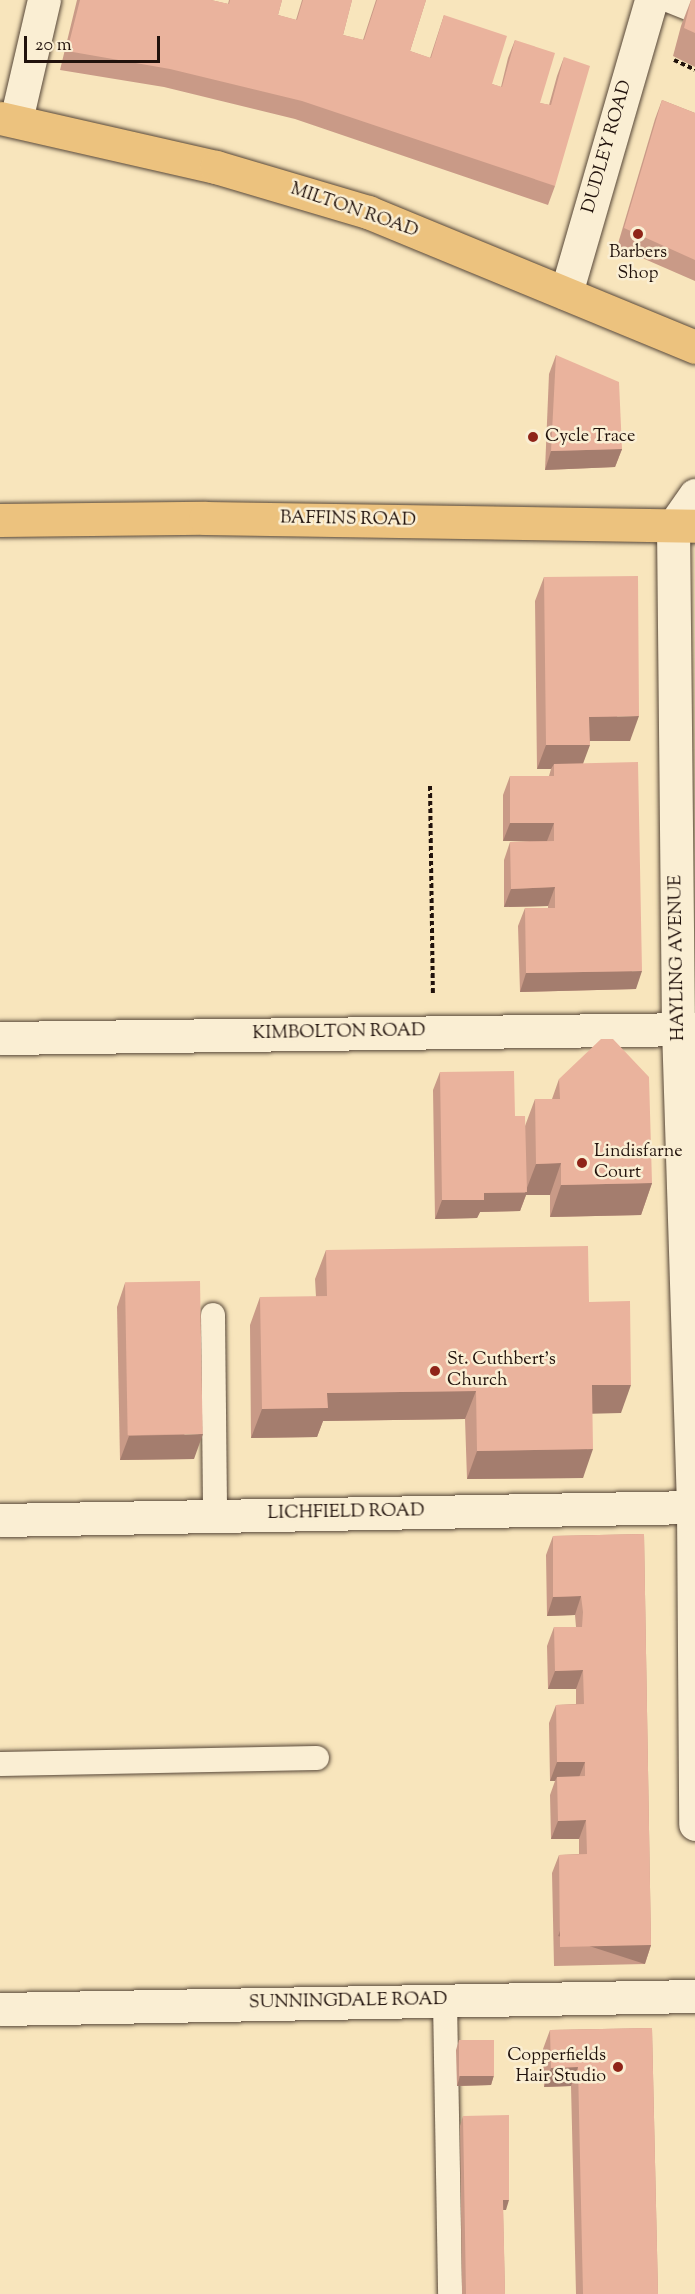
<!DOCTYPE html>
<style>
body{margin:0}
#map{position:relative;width:695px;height:2294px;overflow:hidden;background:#f8e5bc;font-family:"Sorts Mill Goudy",serif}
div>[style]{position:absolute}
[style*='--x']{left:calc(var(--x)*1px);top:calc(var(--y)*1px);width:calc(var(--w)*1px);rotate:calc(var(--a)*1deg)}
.path>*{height:4px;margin-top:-2px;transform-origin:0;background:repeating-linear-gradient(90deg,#21120c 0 4.5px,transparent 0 7.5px)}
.roads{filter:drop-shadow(0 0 2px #574738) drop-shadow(0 0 2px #574738)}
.service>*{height:24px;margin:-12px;padding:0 12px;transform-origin:12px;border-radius:12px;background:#faeed3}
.minor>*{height:33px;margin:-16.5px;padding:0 16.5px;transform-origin:16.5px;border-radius:16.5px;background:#faeed3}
.primary>*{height:33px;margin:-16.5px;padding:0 16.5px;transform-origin:16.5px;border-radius:16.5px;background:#ecc27e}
.wall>*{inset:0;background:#c99a87}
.shaded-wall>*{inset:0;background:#a47d6e;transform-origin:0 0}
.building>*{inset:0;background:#eab39d;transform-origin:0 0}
.dots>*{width:16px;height:16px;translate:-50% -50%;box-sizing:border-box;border:3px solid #faeed3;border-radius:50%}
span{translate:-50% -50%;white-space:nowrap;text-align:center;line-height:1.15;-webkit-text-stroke:5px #faeed3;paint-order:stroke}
.street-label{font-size:18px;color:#21120c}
.poi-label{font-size:18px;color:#21120c}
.left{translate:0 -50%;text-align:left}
.right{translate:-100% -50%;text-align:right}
.scale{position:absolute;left:24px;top:36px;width:136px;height:27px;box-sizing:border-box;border:3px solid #21120c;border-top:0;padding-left:8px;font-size:18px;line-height:21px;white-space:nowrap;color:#21120c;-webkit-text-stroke:4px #faeed3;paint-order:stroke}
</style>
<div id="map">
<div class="path">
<i style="--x:674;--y:60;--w:23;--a:25"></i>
<i style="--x:430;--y:786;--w:207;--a:89.2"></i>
</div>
<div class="roads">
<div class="service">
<i style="--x:668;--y:0;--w:29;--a:22"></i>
<i style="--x:213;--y:1315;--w:201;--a:89.4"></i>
<i style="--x:0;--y:1764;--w:317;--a:-1.1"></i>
<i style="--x:445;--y:2001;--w:293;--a:89"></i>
</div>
<div class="minor">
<i style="--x:16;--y:120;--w:123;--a:-76.9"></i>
<i style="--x:566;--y:293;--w:305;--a:-73.8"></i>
<i style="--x:695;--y:495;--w:38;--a:125"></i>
<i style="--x:673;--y:526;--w:502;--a:89.43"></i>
<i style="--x:678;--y:1028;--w:479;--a:88.2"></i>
<i style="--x:693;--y:1507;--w:317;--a:89.6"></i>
<i style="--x:0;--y:1038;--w:695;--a:-0.74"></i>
<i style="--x:0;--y:1520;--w:695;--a:-1.07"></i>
<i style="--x:0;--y:2009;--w:695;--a:-1.07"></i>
</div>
<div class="primary">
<i style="--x:0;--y:118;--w:221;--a:12.8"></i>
<i style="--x:216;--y:167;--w:159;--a:16.5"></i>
<i style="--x:368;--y:212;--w:354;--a:22.4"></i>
<i style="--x:0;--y:520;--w:205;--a:-0.6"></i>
<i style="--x:205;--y:518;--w:490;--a:0.9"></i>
</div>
</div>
<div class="wall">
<i style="clip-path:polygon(77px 0,211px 0,228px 4px,229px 0,282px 0,278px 15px,296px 20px,302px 0,352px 0,343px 35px,363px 40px,376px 0,426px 0,410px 51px,430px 58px,444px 15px,492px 84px,501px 87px,508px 58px,515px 40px,540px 103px,549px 105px,557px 76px,564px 57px,555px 186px,548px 205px,295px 119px,164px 87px,60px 70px)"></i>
<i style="clip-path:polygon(691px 0,695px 0,695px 67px,673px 56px,681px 26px)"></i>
<i style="clip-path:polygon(662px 100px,695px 113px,695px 281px,617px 247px,655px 119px)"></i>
<i style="clip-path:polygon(556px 355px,622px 449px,615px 467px,545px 470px,549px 374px)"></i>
<i style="clip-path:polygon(544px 577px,630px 741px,590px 741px,583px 763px,636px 989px,520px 992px,518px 926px,525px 908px,548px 908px,548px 906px,504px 907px,504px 860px,510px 842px,530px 841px,503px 841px,503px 795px,510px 776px,549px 776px,551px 769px,537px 769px,535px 601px)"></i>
<i style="clip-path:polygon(440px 1072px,515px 1116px,525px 1126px,535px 1099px,552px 1099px,559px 1079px,652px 1183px,641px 1215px,550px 1217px,550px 1195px,526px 1195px,520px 1211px,480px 1212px,477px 1218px,435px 1219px,433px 1090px)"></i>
<i style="clip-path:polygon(326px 1250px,589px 1302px,621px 1413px,592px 1413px,583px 1478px,467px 1479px,465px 1419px,323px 1421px,317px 1437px,251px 1438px,250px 1325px,260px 1297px,316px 1297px,315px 1279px)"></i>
<i style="clip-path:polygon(125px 1283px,194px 1459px,120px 1460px,117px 1307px)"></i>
<i style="clip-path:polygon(644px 1534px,651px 1945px,645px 1964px,554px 1966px,552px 1873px,559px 1855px,579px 1854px,579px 1839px,551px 1839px,550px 1795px,555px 1781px,550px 1781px,549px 1723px,556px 1705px,576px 1704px,576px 1689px,548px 1689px,547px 1646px,554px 1627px,576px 1627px,575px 1615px,547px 1616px,546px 1555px,553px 1536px)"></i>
<i style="clip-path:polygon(652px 2028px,658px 2294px,576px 2294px,571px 2086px,544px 2087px,543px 2049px,550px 2030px)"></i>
<i style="clip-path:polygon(459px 2040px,494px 2075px,491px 2085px,457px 2086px,456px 2050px)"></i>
<i style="clip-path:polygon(463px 2116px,506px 2210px,503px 2210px,505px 2294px,462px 2294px,460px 2126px)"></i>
</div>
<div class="shaded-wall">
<i style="clip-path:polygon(622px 449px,615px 467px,545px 470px,551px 451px)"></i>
<i style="clip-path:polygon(639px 716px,630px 741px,580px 741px,589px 717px)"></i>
<i style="clip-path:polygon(546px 745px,590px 745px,581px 769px,554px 764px,551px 769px,537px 769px)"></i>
<i style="clip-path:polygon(510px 823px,554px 823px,547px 841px,503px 841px)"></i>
<i style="clip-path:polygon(555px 887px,548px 906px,504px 907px,511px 889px)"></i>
<i style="clip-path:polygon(642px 971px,636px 989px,520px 992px,526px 973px)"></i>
<i style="clip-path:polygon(561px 1163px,550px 1195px,526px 1195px,520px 1211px,480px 1212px,477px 1218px,435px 1219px,442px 1200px,484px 1193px,525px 1193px,536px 1164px)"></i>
<i style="clip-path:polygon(652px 1183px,641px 1215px,550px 1217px,561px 1185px)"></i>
<i style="clip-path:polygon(592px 1385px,631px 1385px,621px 1413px,582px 1414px)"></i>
<i style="clip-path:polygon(476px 1391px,465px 1419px,323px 1421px,317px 1437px,251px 1438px,262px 1409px,327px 1393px)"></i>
<i style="clip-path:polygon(203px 1434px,194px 1459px,120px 1460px,129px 1436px)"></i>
<i style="clip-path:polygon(593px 1449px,583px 1478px,467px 1479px,477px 1451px)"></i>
<i style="clip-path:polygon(581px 1596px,575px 1615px,547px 1616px,553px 1597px)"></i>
<i style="clip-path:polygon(583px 1670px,576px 1689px,548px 1689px,555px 1671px)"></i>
<i style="clip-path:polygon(557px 1762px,585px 1762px,578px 1780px,557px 1777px,555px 1781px,550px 1781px)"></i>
<i style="clip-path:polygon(586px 1820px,579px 1839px,551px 1839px,558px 1821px)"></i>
<i style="left:651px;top:1945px;width:20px;height:91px;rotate:108deg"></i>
<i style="clip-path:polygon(578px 2067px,571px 2086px,544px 2087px,551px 2068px)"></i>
<i style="clip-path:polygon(494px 2075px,491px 2085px,457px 2086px,460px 2076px)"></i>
<i style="clip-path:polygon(503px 2200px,509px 2200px,506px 2210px,500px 2210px)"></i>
</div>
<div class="building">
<i style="clip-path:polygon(80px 0,211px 0,229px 4px,230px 0,282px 0,278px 15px,297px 20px,303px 0,352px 0,343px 35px,364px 40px,377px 0,426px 0,410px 51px,431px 58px,444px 15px,507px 36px,492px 84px,502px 87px,515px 40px,555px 53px,540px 103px,551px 105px,564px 57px,590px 66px,555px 186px,302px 101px,170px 69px,67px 51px)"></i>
<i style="clip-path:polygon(691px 0,695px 0,695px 33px,684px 28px)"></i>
<i style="clip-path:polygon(662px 100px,695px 113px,695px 260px,624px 228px)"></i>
<i style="clip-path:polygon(556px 355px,619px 382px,622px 449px,551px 451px)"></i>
<i style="clip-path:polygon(638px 576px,639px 716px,589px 717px,590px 745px,546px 745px,544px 577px)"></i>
<i style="clip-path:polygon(638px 762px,642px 971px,526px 973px,525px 908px,555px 908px,555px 887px,511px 889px,510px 842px,554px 841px,554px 823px,510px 823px,510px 776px,554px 776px,554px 764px)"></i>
<i style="clip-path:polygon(601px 1039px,613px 1039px,649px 1077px,652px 1183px,561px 1185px,561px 1163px,536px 1164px,535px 1099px,560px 1099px,559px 1079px)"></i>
<i style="clip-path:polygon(514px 1071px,515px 1116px,525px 1116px,527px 1192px,484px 1193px,484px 1200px,442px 1200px,440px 1072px)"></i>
<i style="clip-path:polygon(588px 1246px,589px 1302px,630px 1301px,631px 1385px,592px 1385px,593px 1449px,477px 1451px,476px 1391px,327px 1393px,328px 1408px,262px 1409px,260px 1297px,327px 1296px,326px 1250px)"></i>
<i style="left:200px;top:1281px;width:153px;height:75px;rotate:89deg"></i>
<i style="clip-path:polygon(644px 1534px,651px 1945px,560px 1947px,559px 1855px,587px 1854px,586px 1820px,558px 1821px,557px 1777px,585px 1776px,585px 1762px,557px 1762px,556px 1705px,584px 1704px,583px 1670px,555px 1671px,554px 1627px,582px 1627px,583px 1612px,581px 1596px,553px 1597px,553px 1536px)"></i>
<i style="clip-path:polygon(652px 2028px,658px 2294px,583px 2294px,578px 2067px,551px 2068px,550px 2030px)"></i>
<i style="left:459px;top:2040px;width:35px;height:36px"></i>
<i style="clip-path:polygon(509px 2115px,509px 2200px,503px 2200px,505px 2294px,466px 2294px,463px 2116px)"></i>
</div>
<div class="dots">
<i style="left:638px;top:234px;background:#8f2418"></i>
<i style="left:533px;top:437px;background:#8f2418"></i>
<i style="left:582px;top:1163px;background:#8f2418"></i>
<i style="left:435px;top:1371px;background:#8f2418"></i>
<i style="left:618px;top:2067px;background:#8f2418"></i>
</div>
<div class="street-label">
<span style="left:608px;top:147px;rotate:-74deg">DUDLEY ROAD</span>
<span style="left:354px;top:211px;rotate:19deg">MILTON ROAD</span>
<span style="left:348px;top:520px;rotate:1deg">BAFFINS ROAD</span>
<span style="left:678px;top:958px;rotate:-91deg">HAYLING AVENUE</span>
<span style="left:339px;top:1033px;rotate:-1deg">KIMBOLTON ROAD</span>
<span style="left:346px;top:1513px;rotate:-1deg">LICHFIELD ROAD</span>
<span style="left:348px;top:2002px;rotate:-1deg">SUNNINGDALE ROAD</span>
</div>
<div class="poi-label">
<span style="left:638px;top:264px">Barbers<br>Shop</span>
<span class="left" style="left:545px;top:437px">Cycle Trace</span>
<span class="left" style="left:594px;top:1163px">Lindisfarne<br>Court</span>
<span class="left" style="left:447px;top:1371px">St. Cuthbert's<br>Church</span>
<span class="right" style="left:606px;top:2067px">Copperfields<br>Hair Studio</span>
</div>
<div class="scale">20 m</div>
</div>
